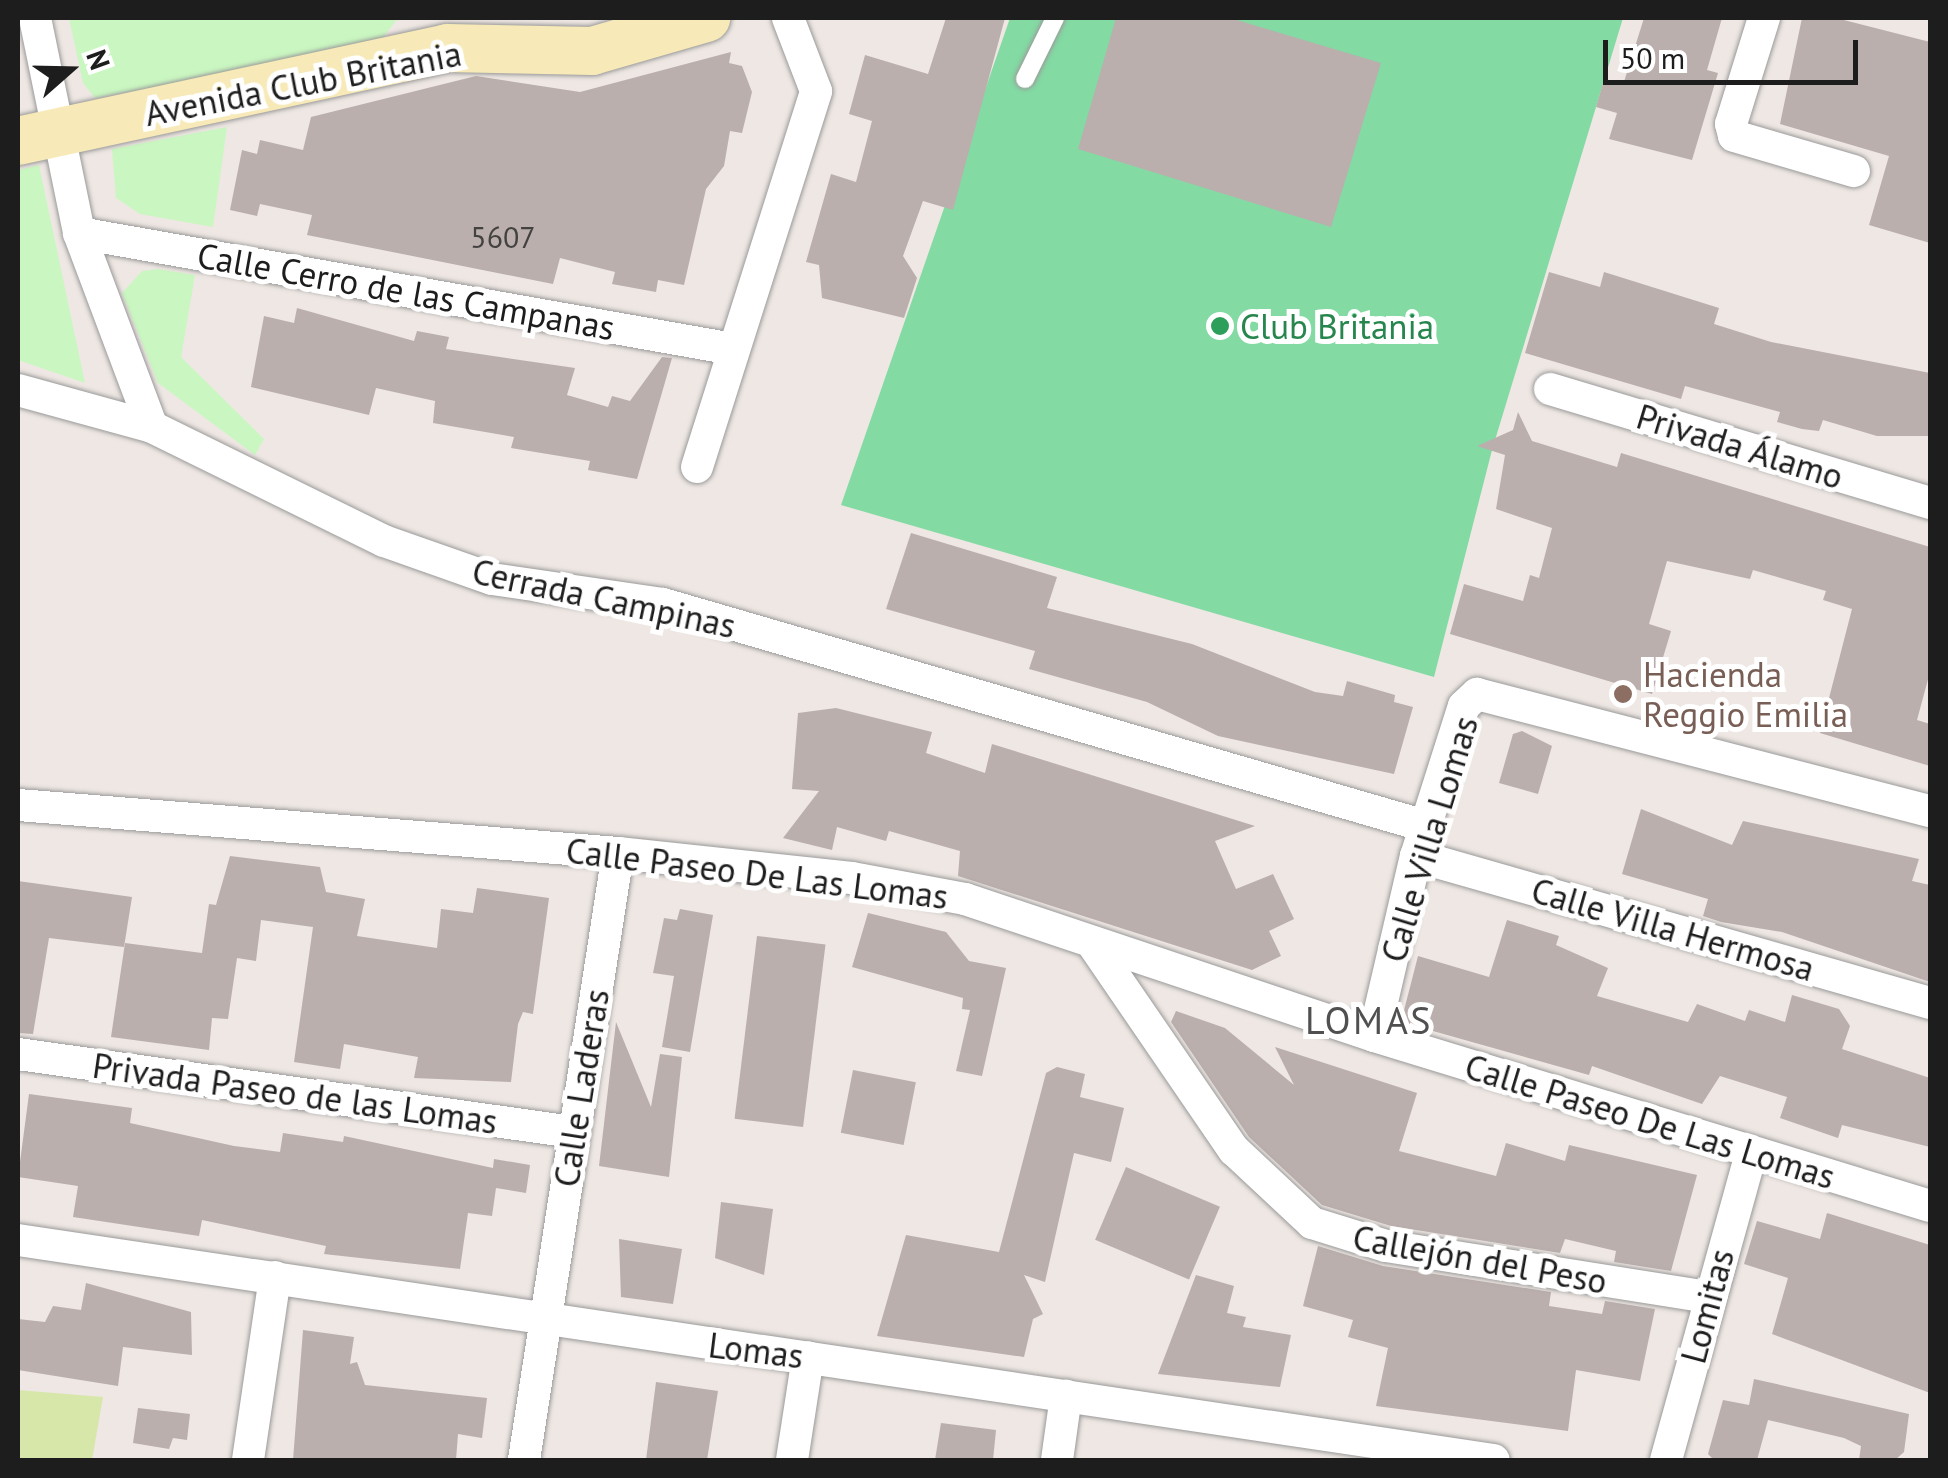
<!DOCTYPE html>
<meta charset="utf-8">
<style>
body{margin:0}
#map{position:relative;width:1948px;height:1478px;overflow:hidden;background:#eee7e3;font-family:"PT Sans",sans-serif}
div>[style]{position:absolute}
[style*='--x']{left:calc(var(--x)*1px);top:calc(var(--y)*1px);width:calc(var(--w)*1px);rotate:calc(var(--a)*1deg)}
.grass>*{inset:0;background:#d7e7aa}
.park>*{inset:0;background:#caf7c1}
.pitch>*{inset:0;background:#83daa3}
.building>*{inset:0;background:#baafad;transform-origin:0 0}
.roads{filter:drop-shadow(0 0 2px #9a9a9a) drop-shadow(0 0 2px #9a9a9a)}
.service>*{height:18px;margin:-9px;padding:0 9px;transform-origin:9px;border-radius:9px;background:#fff}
.minor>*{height:32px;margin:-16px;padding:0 16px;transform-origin:16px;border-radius:16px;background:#fff}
.secondary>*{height:48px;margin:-24px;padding:0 24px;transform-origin:24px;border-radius:24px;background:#f7eab8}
.dots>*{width:28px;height:28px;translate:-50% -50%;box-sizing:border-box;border:5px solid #fff;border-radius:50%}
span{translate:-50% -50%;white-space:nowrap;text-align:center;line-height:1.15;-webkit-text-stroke:10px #fff;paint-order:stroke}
.number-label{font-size:30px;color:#444241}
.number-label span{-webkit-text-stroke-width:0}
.street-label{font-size:35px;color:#1d1d1d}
.leisure-label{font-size:35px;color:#27864d}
.left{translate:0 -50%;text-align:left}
.education-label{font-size:35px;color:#785e54}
.neighbourhood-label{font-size:38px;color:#505050;letter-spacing:2.5px}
.frame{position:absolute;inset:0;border:20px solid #1d1d1d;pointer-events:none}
.north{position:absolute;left:20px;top:20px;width:100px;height:100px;-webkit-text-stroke:8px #fff;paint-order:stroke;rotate:70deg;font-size:28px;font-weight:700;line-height:40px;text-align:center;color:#1d1d1d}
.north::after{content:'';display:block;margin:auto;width:35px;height:45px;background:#1d1d1d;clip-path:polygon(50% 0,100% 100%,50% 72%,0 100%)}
.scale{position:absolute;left:1603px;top:40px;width:255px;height:45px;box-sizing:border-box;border:5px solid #1d1d1d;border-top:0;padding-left:12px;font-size:30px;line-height:35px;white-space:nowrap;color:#1d1d1d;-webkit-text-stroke:8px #fff;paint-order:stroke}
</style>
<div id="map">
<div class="grass">
<i style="clip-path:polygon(18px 1390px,103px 1397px,92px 1460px,18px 1460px)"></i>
</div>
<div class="park">
<i style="clip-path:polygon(69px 18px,398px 18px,375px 48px,95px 98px,83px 83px)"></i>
<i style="clip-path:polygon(227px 127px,213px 227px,140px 214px,116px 198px,112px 149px)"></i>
<i style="clip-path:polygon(39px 165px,85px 383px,18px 360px,18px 170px)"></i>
<i style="clip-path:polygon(158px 269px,195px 275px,181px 357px,264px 439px,255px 455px,158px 383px,122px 293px,142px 271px)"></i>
</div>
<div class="pitch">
<i style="clip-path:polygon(1010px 18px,1623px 18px,1492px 450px,1434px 677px,841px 505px)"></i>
</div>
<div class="building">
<i style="clip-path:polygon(946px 18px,1005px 18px,953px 210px,923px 201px,903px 256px,917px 278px,904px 318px,822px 298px,819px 265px,806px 262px,831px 174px,856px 182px,872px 121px,849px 114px,865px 55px,928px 74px)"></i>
<i style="clip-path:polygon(1116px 18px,1230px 18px,1381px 63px,1331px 227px,1078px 149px)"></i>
<i style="clip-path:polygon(1644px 18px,1722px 18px,1707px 70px,1718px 73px,1692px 160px,1609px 139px,1617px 113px,1596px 107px,1604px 80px,1623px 85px)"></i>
<i style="clip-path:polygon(1802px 18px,1836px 18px,1930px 42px,1930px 243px,1869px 225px,1889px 156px,1780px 124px)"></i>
<i style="clip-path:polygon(731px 52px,729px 63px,742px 66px,752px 92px,742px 133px,730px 131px,724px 166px,706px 189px,684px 285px,658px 280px,656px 292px,612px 284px,615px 272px,560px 258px,553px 284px,307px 235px,312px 215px,260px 204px,257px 216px,230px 210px,242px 150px,257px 154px,260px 140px,303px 150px,311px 117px,476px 76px,580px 92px)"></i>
<i style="clip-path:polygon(1549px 272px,1600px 287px,1604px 272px,1719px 308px,1714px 324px,1771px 342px,1930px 373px,1930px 436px,1877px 436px,1823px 420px,1819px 431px,1802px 429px,1777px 422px,1780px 412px,1685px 386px,1681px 399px,1525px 353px)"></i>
<i style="clip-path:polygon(297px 308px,414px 341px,417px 331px,449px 337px,446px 349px,575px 368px,567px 395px,608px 407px,612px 396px,630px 401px,662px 357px,672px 358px,637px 479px,588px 470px,590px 461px,511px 448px,514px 437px,433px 423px,435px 401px,376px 388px,369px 415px,251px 387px,264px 316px,294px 323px)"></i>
<i style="clip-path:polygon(1518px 412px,1532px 441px,1617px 467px,1621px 453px,1930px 547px,1930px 672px,1917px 720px,1930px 724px,1930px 766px,1820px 733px,1852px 609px,1823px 600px,1826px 591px,1753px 570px,1750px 579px,1667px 561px,1649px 624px,1671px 631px,1652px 694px,1450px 634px,1464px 584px,1523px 601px,1530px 575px,1539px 578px,1552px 528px,1496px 509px,1505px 455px,1477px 446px,1513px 430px)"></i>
<i style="clip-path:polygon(911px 533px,1057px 577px,1047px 608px,1192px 644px,1315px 692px,1343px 696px,1347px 681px,1395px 695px,1394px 702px,1413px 707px,1394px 774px,1218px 736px,1147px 702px,1029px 669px,1035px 651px,886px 609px)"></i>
<i style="clip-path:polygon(836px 708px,932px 732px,926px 753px,985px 773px,992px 744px,1255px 826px,1215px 841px,1236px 889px,1273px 874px,1294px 919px,1269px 931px,1281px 956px,1252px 970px,958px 876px,960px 851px,889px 831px,886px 841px,837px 827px,832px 850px,783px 838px,819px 791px,792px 789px,798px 713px)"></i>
<i style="clip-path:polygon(1522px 731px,1552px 746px,1538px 794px,1499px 783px,1513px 734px)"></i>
<i style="clip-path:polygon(1641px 809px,1732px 845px,1743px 821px,1919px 859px,1912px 881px,1930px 885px,1930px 982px,1782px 932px,1721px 922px,1703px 916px,1708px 899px,1622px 874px)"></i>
<i style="clip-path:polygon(230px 856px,320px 867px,326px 892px,365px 899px,357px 936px,437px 948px,441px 909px,473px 913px,477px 888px,549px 898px,533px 1014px,523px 1012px,518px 1024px,511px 1082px,414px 1078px,418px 1057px,344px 1044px,340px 1069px,294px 1062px,313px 927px,261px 920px,256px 961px,237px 958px,228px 1019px,212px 1018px,209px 1050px,111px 1037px,125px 943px,202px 953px,209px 904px,216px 905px)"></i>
<i style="clip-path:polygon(18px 881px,132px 897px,124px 947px,49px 938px,33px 1034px,18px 1033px)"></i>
<i style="clip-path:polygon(680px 909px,713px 915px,690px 1052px,662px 1047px,674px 976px,653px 973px,664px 918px,677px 920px)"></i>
<i style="clip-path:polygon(868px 913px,946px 932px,969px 961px,1006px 968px,982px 1076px,956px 1071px,970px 1010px,962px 1009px,963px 998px,852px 967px)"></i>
<i style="clip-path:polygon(1507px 920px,1559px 936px,1556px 945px,1608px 968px,1597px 996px,1688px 1022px,1697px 1004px,1745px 1021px,1749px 1010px,1785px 1022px,1792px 995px,1839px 1009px,1850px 1026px,1842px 1049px,1930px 1078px,1930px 1147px,1842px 1125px,1838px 1138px,1780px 1118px,1787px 1097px,1720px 1076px,1702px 1104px,1592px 1066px,1589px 1075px,1401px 1022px,1418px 956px,1489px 977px)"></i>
<i style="left:757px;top:936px;width:69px;height:184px;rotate:7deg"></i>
<i style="clip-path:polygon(1176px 1011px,1225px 1028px,1294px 1085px,1275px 1047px,1417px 1093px,1399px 1151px,1496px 1176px,1506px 1143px,1565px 1161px,1569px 1145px,1697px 1175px,1671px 1271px,1614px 1262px,1616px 1251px,1565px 1239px,1560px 1253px,1391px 1226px,1322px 1205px,1249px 1137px,1171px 1022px)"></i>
<i style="clip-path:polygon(616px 1022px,651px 1107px,660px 1054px,682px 1057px,669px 1177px,599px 1166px)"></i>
<i style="clip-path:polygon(1057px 1067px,1085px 1074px,1080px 1097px,1124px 1108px,1111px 1162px,1074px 1153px,1045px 1282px,1024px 1275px,1043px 1314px,1033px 1319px,1024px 1357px,877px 1336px,906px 1235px,999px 1252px,1046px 1073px)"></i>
<i style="left:853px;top:1070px;width:64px;height:64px;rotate:11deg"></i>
<i style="clip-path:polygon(29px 1094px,132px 1108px,130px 1123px,234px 1146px,280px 1152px,283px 1133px,343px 1142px,344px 1136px,493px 1168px,494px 1159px,530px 1165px,526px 1193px,496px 1188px,492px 1216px,468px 1213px,460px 1269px,324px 1254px,326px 1246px,202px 1220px,199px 1236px,73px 1217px,78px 1186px,18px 1177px)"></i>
<i style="left:1126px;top:1167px;width:102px;height:79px;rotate:23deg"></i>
<i style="clip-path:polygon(721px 1202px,773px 1209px,764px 1275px,715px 1258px)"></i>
<i style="clip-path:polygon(1827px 1213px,1930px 1245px,1930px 1393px,1772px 1334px,1788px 1278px,1744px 1264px,1757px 1221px,1820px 1239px)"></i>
<i style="clip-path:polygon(619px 1239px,682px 1249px,673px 1304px,621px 1297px)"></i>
<i style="clip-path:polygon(1318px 1246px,1383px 1266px,1551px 1292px,1549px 1306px,1602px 1314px,1605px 1301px,1655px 1309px,1640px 1381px,1576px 1370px,1568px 1431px,1376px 1406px,1388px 1348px,1348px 1337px,1353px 1320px,1303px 1306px)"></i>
<i style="clip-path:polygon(1196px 1275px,1234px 1286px,1227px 1313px,1246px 1317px,1243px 1327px,1291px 1335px,1280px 1387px,1158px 1374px)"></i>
<i style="clip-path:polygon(86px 1283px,191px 1312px,192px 1355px,123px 1347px,118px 1386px,18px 1370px,18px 1319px,45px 1322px,53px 1306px,81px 1310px)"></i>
<i style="clip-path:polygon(303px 1330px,354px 1337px,350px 1364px,357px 1362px,365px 1385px,487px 1398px,482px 1438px,458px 1434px,456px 1460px,293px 1460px)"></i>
<i style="clip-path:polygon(1754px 1379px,1909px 1414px,1904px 1452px,1895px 1460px,1859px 1460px,1861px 1446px,1844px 1438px,1768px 1420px,1757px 1460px,1714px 1460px,1708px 1454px,1723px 1400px,1749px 1405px)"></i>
<i style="clip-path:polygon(656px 1382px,718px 1391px,707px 1460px,646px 1460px)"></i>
<i style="clip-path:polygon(138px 1408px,190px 1414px,187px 1440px,173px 1438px,169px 1449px,133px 1443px)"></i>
<i style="clip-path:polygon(941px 1423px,996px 1430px,993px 1460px,935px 1460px)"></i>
</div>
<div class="roads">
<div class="service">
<i style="--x:1025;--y:79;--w:68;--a:-63.8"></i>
</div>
<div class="minor">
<i style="--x:35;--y:18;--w:219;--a:78.4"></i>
<i style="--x:79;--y:233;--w:207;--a:69.4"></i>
<i style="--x:1764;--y:18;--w:111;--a:107.3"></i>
<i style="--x:1731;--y:124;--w:12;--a:76"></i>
<i style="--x:1734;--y:136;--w:125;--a:16.3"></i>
<i style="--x:79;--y:233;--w:664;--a:10.06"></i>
<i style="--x:1550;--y:389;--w:397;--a:16.7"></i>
<i style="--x:18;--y:390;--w:139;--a:15.4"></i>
<i style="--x:152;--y:427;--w:258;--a:26.2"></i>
<i style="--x:384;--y:541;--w:114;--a:19.4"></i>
<i style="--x:492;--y:579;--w:173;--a:8.3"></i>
<i style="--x:663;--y:604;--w:794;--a:16.24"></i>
<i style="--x:697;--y:467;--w:394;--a:-72.4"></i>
<i style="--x:816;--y:91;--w:78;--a:-111"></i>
<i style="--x:18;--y:805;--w:602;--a:4.57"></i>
<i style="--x:618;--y:853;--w:235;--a:6.1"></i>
<i style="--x:852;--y:878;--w:115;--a:10.5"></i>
<i style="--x:965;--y:899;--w:431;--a:18.5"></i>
<i style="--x:1374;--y:1036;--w:581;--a:17"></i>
<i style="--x:1416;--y:856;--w:535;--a:15.96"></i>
<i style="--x:1092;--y:943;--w:251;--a:55.6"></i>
<i style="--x:1234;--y:1150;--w:107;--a:43.1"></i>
<i style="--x:1312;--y:1223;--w:77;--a:17.3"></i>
<i style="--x:1386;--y:1246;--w:326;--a:9"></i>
<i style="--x:1374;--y:1036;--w:185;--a:-76.9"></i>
<i style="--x:1416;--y:856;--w:157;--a:-72.3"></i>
<i style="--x:1464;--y:706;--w:18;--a:-43"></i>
<i style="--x:1477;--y:694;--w:468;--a:14.5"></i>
<i style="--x:18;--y:1054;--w:560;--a:8"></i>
<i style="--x:18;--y:1240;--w:1492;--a:8.48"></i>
<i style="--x:248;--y:1460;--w:185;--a:-81.6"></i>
<i style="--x:524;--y:1460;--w:614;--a:-81.2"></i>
<i style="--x:792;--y:1460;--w:104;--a:-81.2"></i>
<i style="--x:1057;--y:1460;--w:65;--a:-82"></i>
<i style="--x:1666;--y:1460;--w:319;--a:-74.5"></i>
</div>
<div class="secondary">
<i style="--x:18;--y:141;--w:439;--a:-12.2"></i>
<i style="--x:447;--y:48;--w:145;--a:1.2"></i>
<i style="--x:592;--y:51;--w:119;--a:-16.1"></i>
</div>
</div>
<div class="dots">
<i style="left:1220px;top:326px;background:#2e9e5b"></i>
<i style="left:1623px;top:694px;background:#8d6e63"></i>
</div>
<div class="number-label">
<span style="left:503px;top:237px">5607</span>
</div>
<div class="street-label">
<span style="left:303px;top:83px;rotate:-11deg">Avenida Club Britania</span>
<span style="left:406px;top:291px;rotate:10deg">Calle Cerro de las Campanas</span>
<span style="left:1740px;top:446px;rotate:17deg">Privada Álamo</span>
<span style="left:604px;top:598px;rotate:12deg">Cerrada Campinas</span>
<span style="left:1429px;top:839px;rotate:-73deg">Calle Villa Lomas</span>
<span style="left:757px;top:873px;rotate:7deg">Calle Paseo De Las Lomas</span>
<span style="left:1673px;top:929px;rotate:16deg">Calle Villa Hermosa</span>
<span style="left:581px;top:1088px;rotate:-81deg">Calle Laderas</span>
<span style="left:295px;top:1093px;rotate:8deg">Privada Paseo de las Lomas</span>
<span style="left:1650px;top:1121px;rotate:17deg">Calle Paseo De Las Lomas</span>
<span style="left:1480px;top:1259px;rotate:10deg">Callejón del Peso</span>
<span style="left:1707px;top:1306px;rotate:-75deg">Lomitas</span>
<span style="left:756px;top:1350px;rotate:7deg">Lomas</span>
</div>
<div class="leisure-label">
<span class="left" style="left:1240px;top:326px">Club Britania</span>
</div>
<div class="education-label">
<span class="left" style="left:1643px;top:694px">Hacienda<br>Reggio Emilia</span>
</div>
<div class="neighbourhood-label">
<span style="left:1369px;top:1020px">LOMAS</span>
</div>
<div class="frame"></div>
<div class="north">N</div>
<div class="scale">50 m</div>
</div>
